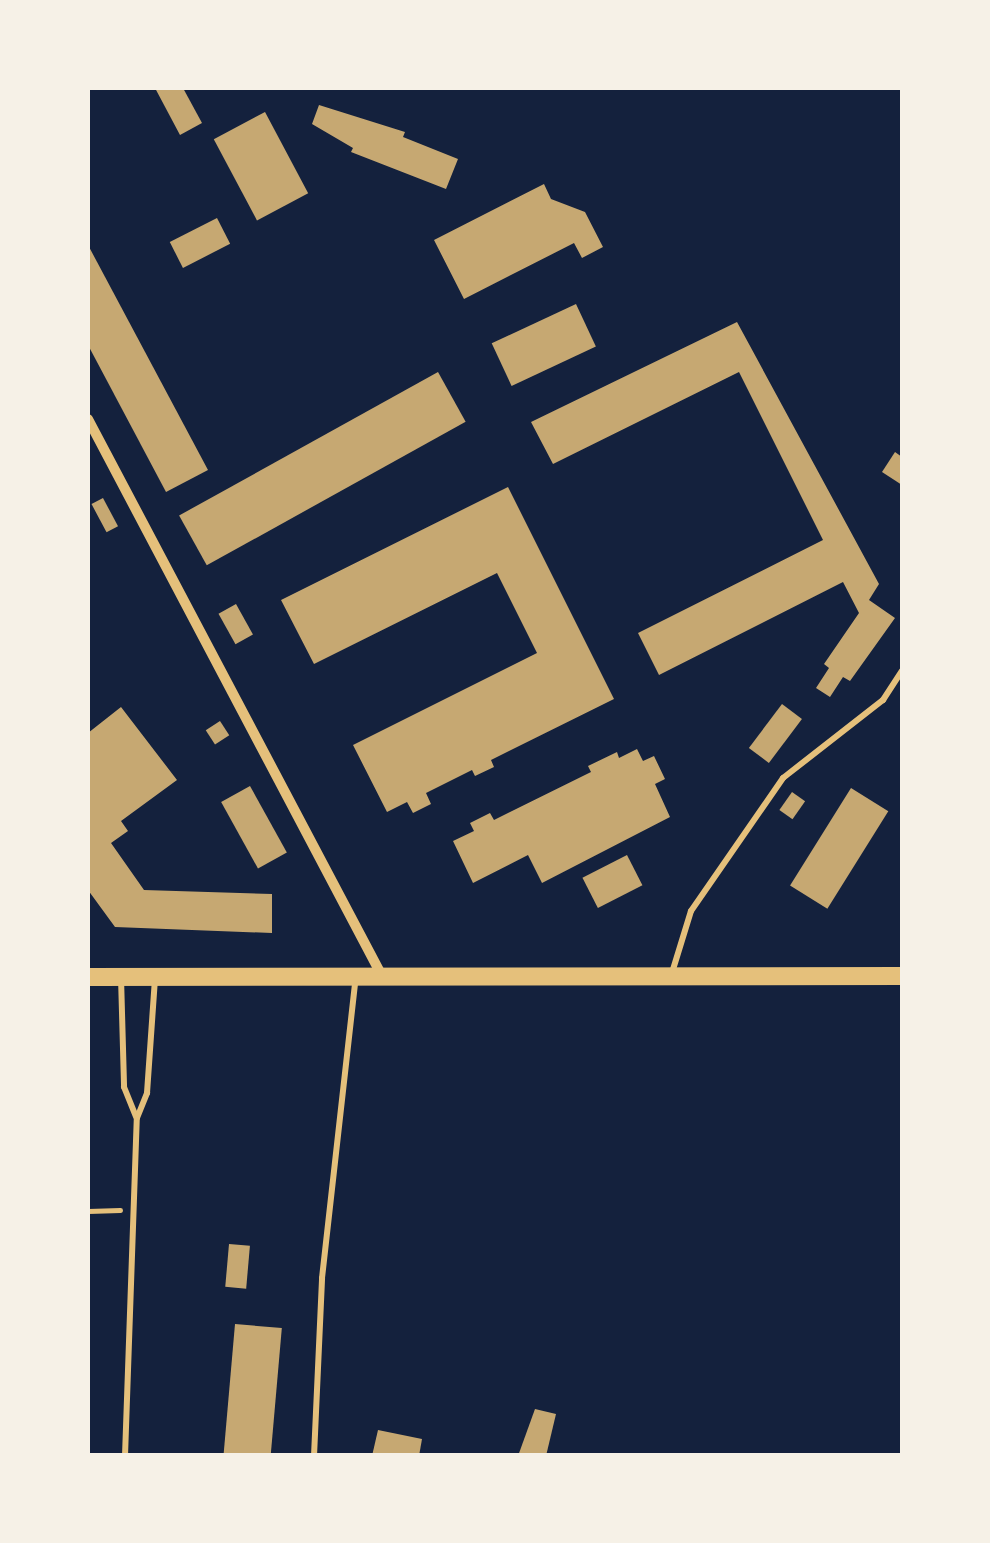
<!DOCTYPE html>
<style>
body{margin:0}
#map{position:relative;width:990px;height:1543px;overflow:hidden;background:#14213d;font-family:Arial,sans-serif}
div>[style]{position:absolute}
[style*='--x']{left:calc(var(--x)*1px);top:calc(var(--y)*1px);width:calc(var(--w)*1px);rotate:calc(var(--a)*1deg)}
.building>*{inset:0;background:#c6a872;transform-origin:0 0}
.path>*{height:5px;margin:-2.5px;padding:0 2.5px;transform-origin:2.5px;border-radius:2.5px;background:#e5c07b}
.service>*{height:6px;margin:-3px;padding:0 3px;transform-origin:3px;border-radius:3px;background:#e5c07b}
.minor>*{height:10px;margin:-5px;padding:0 5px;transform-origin:5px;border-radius:5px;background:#e5c07b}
.secondary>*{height:18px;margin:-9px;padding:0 9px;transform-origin:9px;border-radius:9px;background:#e5c07b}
span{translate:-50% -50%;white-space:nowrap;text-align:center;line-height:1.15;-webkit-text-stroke:9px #f6f1e7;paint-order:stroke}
.frame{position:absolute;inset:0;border:90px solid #f6f1e7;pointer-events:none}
</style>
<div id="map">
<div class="building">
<i style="clip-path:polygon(155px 88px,183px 88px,202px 123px,180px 135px)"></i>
<i style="clip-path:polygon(319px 105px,405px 132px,403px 137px,458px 159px,446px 189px,351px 152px,353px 148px,312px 124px)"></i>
<i style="left:265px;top:112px;width:92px;height:58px;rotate:62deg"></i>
<i style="clip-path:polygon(544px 184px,551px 199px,585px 212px,603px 247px,582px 258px,574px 243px,464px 299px,434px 240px)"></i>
<i style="left:217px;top:218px;width:29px;height:53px;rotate:63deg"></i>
<i style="clip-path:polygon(88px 245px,208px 470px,166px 492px,88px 345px)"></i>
<i style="left:576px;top:304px;width:47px;height:93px;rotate:65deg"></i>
<i style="clip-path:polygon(737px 322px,879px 584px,869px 600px,895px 618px,850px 681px,843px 677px,830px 697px,816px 688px,829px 668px,824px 664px,859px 613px,843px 582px,659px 675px,638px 633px,823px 540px,739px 372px,553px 464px,531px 422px)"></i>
<i style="left:438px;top:372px;width:57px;height:296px;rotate:61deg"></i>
<i style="clip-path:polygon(895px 452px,902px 457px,902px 485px,882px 472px)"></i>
<i style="clip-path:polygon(508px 487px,614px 699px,491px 760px,494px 767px,475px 776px,472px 770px,426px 793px,431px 804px,413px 813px,407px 802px,387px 812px,353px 745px,537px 653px,497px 573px,314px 664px,281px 600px)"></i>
<i style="left:103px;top:498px;width:32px;height:13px;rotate:62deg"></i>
<i style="left:236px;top:604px;width:35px;height:20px;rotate:61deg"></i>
<i style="left:782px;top:704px;width:25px;height:55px;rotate:37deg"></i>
<i style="clip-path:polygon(121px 707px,177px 780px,121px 821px,128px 831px,111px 843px,144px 890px,272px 894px,272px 933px,115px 927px,88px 890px,88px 733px)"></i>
<i style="left:220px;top:721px;width:17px;height:17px;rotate:57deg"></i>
<i style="clip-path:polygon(637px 749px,643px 761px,654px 756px,665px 779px,655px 784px,670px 817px,542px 883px,528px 855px,473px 883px,453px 841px,474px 831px,470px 823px,490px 813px,494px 820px,591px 772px,588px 766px,617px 752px,619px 758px)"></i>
<i style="left:250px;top:786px;width:76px;height:33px;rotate:61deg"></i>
<i style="left:851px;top:788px;width:44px;height:115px;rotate:32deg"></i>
<i style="left:792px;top:792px;width:16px;height:22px;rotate:35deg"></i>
<i style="left:627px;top:855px;width:34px;height:50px;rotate:63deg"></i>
<i style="left:229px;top:1244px;width:21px;height:43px;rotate:5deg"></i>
<i style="left:235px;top:1324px;width:47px;height:133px;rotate:5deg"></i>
<i style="clip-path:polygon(535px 1409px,556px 1414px,546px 1456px,518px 1456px)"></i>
<i style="clip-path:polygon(378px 1430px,422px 1439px,419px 1456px,372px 1456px)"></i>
</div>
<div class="path">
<i style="--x:88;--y:1211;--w:32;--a:-2"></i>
</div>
<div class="service">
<i style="--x:671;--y:976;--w:68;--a:-72.9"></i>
<i style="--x:691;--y:911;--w:162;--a:-55.3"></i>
<i style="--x:783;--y:778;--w:127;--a:-38"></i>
<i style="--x:883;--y:700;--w:35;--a:-57"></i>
<i style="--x:121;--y:977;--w:110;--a:88.4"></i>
<i style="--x:124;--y:1087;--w:32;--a:68"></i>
<i style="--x:125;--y:1456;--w:338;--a:-88"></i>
<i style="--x:137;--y:1118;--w:27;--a:-68"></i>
<i style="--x:147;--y:1093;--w:114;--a:-86"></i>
<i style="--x:314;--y:1456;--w:178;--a:-87.4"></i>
<i style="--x:322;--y:1278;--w:303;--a:-83.6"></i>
</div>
<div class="minor">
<i style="--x:88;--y:419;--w:630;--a:62.17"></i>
</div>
<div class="secondary">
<i style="--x:88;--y:977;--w:814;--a:-0.07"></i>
</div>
<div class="frame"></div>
</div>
